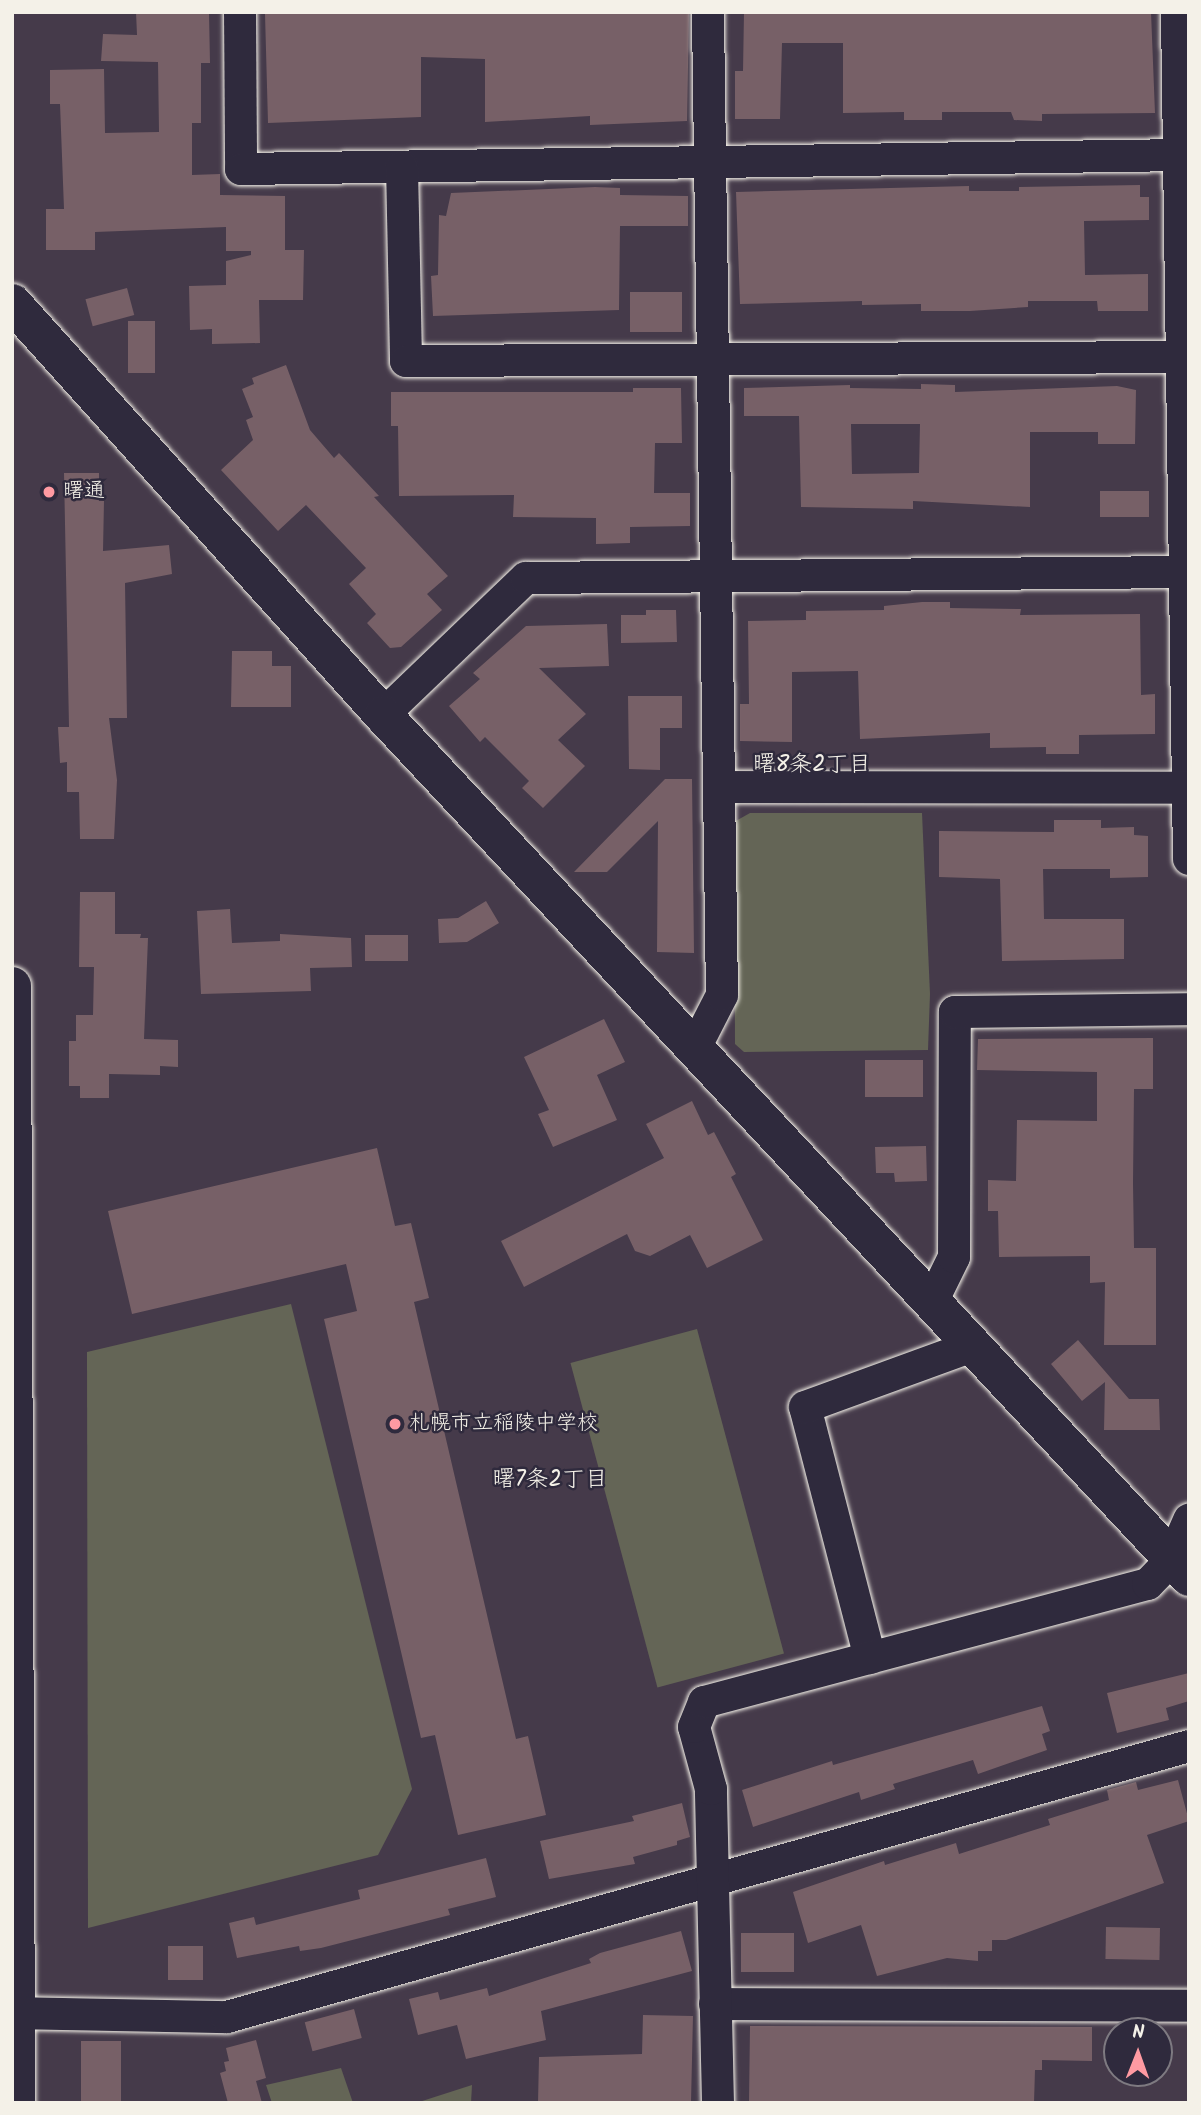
<!DOCTYPE html>
<meta charset="utf-8">
<style>
body{margin:0}
#map{position:relative;width:1201px;height:2115px;overflow:hidden;background:#453a4a;font-family:Kalam,"Klee One",sans-serif}
div>[style]{position:absolute}
[style*='--x']{left:calc(var(--x)*1px);top:calc(var(--y)*1px);width:calc(var(--w)*1px);rotate:calc(var(--a)*1deg)}
.green>*{inset:0;background:#646556;transform-origin:0 0}
.building>*{inset:0;background:#776067;transform-origin:0 0}
.roads{filter:drop-shadow(0 0 2px #f4f1e8) drop-shadow(0 0 2px #f4f1e8)}
.minor>*{height:32px;margin:-16px;padding:0 16px;transform-origin:16px;border-radius:16px;background:#2f2a3d}
.tertiary>*{height:38px;margin:-19px;padding:0 19px;transform-origin:19px;border-radius:19px;background:#2f2a3d}
.dots>*{width:19px;height:19px;translate:-50% -50%;box-sizing:border-box;border:4px solid #2f2a3d;border-radius:50%}
span{translate:-50% -50%;white-space:nowrap;text-align:center;line-height:1.15;-webkit-text-stroke:5px #2f2a3d;paint-order:stroke}
.poi-label{font-size:21px;color:#f4f1e8}
.left{translate:0 -50%;text-align:left}
.neighbourhood-label{font-size:23px;color:#f4f1e8}
.frame{position:absolute;inset:0;border:14px solid #f4f1e8;pointer-events:none}
.north{position:absolute;left:1103px;top:2017px;width:70px;height:70px;box-sizing:border-box;background:#2f2a3d;border:2px solid #7e7a81;border-radius:50%;rotate:1deg;font-size:19px;font-weight:700;line-height:28px;text-align:center;color:#f4f1e8}
.north::after{content:'';display:block;margin:auto;width:24px;height:32px;background:#ff9aa2;clip-path:polygon(50% 0,100% 100%,50% 72%,0 100%)}
</style>
<div id="map">
<div class="green">
<i style="clip-path:polygon(750px 813px,922px 813px,930px 994px,928px 1050px,744px 1052px,735px 1044px,734px 822px)"></i>
<i style="clip-path:polygon(291px 1304px,412px 1789px,378px 1855px,88px 1928px,87px 1352px)"></i>
<i style="left:697px;top:1329px;width:336px;height:131px;rotate:75deg"></i>
<i style="clip-path:polygon(341px 2068px,353px 2103px,272px 2103px,266px 2085px)"></i>
<i style="clip-path:polygon(472px 2085px,471px 2103px,416px 2103px)"></i>
</div>
<div class="building">
<i style="clip-path:polygon(136px 12px,209px 12px,210px 63px,201px 63px,201px 123px,192px 123px,192px 175px,220px 174px,220px 195px,285px 196px,285px 250px,304px 250px,303px 300px,259px 300px,260px 343px,212px 344px,212px 329px,190px 330px,189px 286px,226px 285px,226px 261px,251px 255px,251px 251px,226px 251px,226px 227px,95px 232px,95px 250px,46px 250px,46px 209px,64px 209px,60px 104px,50px 104px,50px 70px,104px 69px,105px 133px,159px 132px,158px 62px,101px 61px,103px 34px,137px 35px)"></i>
<i style="clip-path:polygon(577px 12px,689px 12px,687px 121px,590px 125px,590px 116px,485px 122px,485px 59px,421px 57px,421px 117px,268px 123px,265px 14px)"></i>
<i style="clip-path:polygon(744px 12px,1151px 12px,1155px 113px,1042px 114px,1042px 121px,1014px 120px,1011px 112px,942px 112px,942px 120px,904px 120px,904px 112px,843px 113px,843px 43px,782px 43px,780px 119px,735px 119px,735px 71px,743px 71px)"></i>
<i style="clip-path:polygon(1140px 185px,1140px 197px,1149px 197px,1149px 220px,1084px 221px,1085px 275px,1148px 274px,1148px 311px,1098px 311px,1097px 301px,1028px 301px,1028px 307px,970px 311px,921px 311px,921px 304px,862px 305px,862px 301px,740px 304px,736px 192px,969px 186px,969px 191px,1019px 191px,1019px 187px)"></i>
<i style="clip-path:polygon(595px 187px,620px 188px,620px 195px,688px 196px,688px 226px,620px 226px,619px 310px,433px 316px,431px 276px,438px 275px,439px 215px,446px 216px,451px 193px)"></i>
<i style="left:127px;top:288px;width:28px;height:43px;rotate:75deg"></i>
<i style="left:630px;top:292px;width:52px;height:40px"></i>
<i style="left:128px;top:321px;width:27px;height:52px"></i>
<i style="clip-path:polygon(286px 365px,310px 430px,334px 458px,339px 453px,379px 496px,374px 497px,448px 576px,427px 594px,442px 610px,401px 647px,390px 648px,367px 623px,376px 614px,349px 584px,366px 568px,306px 505px,278px 531px,221px 470px,253px 440px,246px 420px,253px 417px,242px 389px,254px 384px,252px 378px)"></i>
<i style="clip-path:polygon(evenodd,921px 384px,955px 385px,955px 392px,1117px 386px,1136px 390px,1135px 444px,1098px 444px,1098px 432px,1030px 432px,1030px 507px,913px 501px,913px 509px,801px 507px,799px 416px,744px 416px,744px 388px,850px 385px,850px 388px,921px 389px,921px 384px,851px 424px,920px 424px,919px 473px,852px 474px,851px 424px)"></i>
<i style="clip-path:polygon(633px 388px,681px 388px,682px 443px,655px 443px,654px 493px,690px 493px,690px 526px,630px 527px,630px 543px,596px 544px,596px 518px,513px 517px,514px 495px,399px 496px,398px 426px,391px 426px,391px 392px,633px 392px)"></i>
<i style="clip-path:polygon(64px 473px,99px 473px,99px 501px,104px 501px,103px 551px,169px 545px,172px 574px,125px 583px,127px 718px,109px 718px,117px 780px,114px 839px,80px 839px,79px 792px,67px 792px,67px 762px,60px 763px,58px 727px,69px 727px)"></i>
<i style="left:1100px;top:491px;width:49px;height:26px"></i>
<i style="clip-path:polygon(922px 602px,950px 602px,950px 608px,1021px 609px,1020px 615px,1140px 614px,1141px 695px,1155px 694px,1155px 734px,1079px 735px,1079px 754px,1046px 754px,1046px 747px,990px 748px,990px 733px,860px 739px,858px 671px,792px 672px,792px 742px,740px 741px,740px 704px,749px 704px,748px 621px,806px 620px,806px 611px,884px 610px,884px 606px)"></i>
<i style="clip-path:polygon(646px 610px,676px 610px,677px 642px,621px 643px,621px 615px,646px 615px)"></i>
<i style="clip-path:polygon(607px 624px,609px 666px,539px 668px,586px 714px,558px 740px,585px 766px,543px 808px,522px 788px,529px 781px,485px 737px,480px 742px,449px 706px,480px 679px,473px 673px,526px 626px)"></i>
<i style="clip-path:polygon(232px 651px,272px 651px,272px 666px,291px 666px,291px 707px,231px 707px)"></i>
<i style="clip-path:polygon(628px 696px,682px 696px,682px 728px,660px 728px,660px 770px,629px 769px)"></i>
<i style="clip-path:polygon(665px 779px,692px 779px,694px 953px,657px 952px,658px 821px,607px 872px,574px 872px)"></i>
<i style="clip-path:polygon(1054px 820px,1101px 820px,1101px 828px,1134px 827px,1134px 835px,1148px 836px,1148px 877px,1110px 878px,1110px 869px,1043px 869px,1044px 919px,1124px 919px,1124px 959px,1002px 961px,1000px 879px,939px 877px,939px 831px,1054px 832px)"></i>
<i style="clip-path:polygon(80px 892px,115px 892px,115px 934px,141px 934px,140px 938px,148px 938px,144px 1039px,178px 1040px,178px 1067px,160px 1066px,160px 1075px,109px 1074px,109px 1098px,80px 1098px,80px 1086px,69px 1086px,69px 1041px,76px 1041px,76px 1015px,93px 1015px,94px 967px,79px 967px)"></i>
<i style="clip-path:polygon(486px 901px,499px 923px,467px 942px,439px 943px,438px 919px,458px 918px)"></i>
<i style="clip-path:polygon(230px 909px,232px 943px,280px 941px,280px 934px,351px 938px,352px 967px,310px 968px,311px 991px,201px 994px,197px 911px)"></i>
<i style="left:365px;top:935px;width:43px;height:26px"></i>
<i style="clip-path:polygon(604px 1019px,625px 1062px,597px 1075px,617px 1120px,553px 1147px,538px 1114px,549px 1110px,524px 1057px)"></i>
<i style="clip-path:polygon(1153px 1038px,1153px 1089px,1134px 1089px,1133px 1183px,1134px 1248px,1156px 1248px,1156px 1345px,1104px 1345px,1105px 1282px,1090px 1283px,1090px 1256px,999px 1257px,998px 1211px,988px 1211px,988px 1180px,1016px 1181px,1017px 1120px,1097px 1121px,1097px 1072px,977px 1070px,978px 1039px)"></i>
<i style="left:865px;top:1060px;width:58px;height:37px"></i>
<i style="clip-path:polygon(692px 1101px,708px 1135px,714px 1132px,736px 1174px,731px 1177px,763px 1240px,707px 1268px,690px 1235px,650px 1256px,635px 1251px,627px 1234px,524px 1287px,501px 1241px,664px 1158px,646px 1124px)"></i>
<i style="clip-path:polygon(926px 1146px,927px 1181px,895px 1182px,894px 1173px,876px 1173px,875px 1147px)"></i>
<i style="clip-path:polygon(377px 1148px,395px 1226px,411px 1223px,429px 1298px,414px 1302px,516px 1739px,528px 1736px,546px 1815px,458px 1835px,435px 1735px,421px 1738px,324px 1319px,357px 1311px,346px 1264px,132px 1314px,108px 1211px)"></i>
<i style="clip-path:polygon(1078px 1340px,1129px 1399px,1159px 1399px,1160px 1430px,1104px 1430px,1105px 1382px,1082px 1401px,1051px 1364px)"></i>
<i style="clip-path:polygon(1189px 1673px,1189px 1701px,1166px 1708px,1169px 1720px,1117px 1733px,1107px 1693px)"></i>
<i style="clip-path:polygon(1042px 1706px,1050px 1731px,1042px 1734px,1047px 1750px,978px 1774px,973px 1760px,893px 1784px,895px 1789px,861px 1800px,859px 1792px,753px 1827px,742px 1790px,832px 1761px,833px 1765px)"></i>
<i style="clip-path:polygon(1178px 1780px,1189px 1821px,1147px 1835px,1164px 1883px,1006px 1940px,992px 1940px,992px 1951px,978px 1951px,978px 1961px,947px 1958px,877px 1976px,861px 1925px,808px 1943px,793px 1892px,884px 1861px,885px 1865px,956px 1843px,959px 1854px,1050px 1825px,1048px 1819px,1109px 1800px,1107px 1790px,1136px 1782px,1138px 1790px)"></i>
<i style="clip-path:polygon(682px 1803px,690px 1837px,677px 1841px,677px 1845px,633px 1857px,635px 1864px,549px 1879px,540px 1841px,634px 1821px,632px 1816px)"></i>
<i style="clip-path:polygon(486px 1858px,496px 1897px,448px 1909px,450px 1915px,321px 1948px,300px 1951px,299px 1946px,237px 1958px,229px 1923px,254px 1917px,256px 1925px,360px 1899px,358px 1890px)"></i>
<i style="left:1106px;top:1927px;width:54px;height:32px;rotate:1deg"></i>
<i style="clip-path:polygon(681px 1931px,692px 1971px,541px 2011px,546px 2040px,466px 2059px,457px 2025px,418px 2035px,409px 1999px,438px 1992px,440px 2000px,487px 1988px,489px 1996px,591px 1963px,589px 1959px,600px 1953px)"></i>
<i style="left:741px;top:1933px;width:53px;height:39px"></i>
<i style="left:168px;top:1946px;width:35px;height:34px"></i>
<i style="left:354px;top:2009px;width:30px;height:51px;rotate:75deg"></i>
<i style="clip-path:polygon(643px 2015px,693px 2016px,691px 2103px,538px 2103px,539px 2057px,642px 2054px)"></i>
<i style="clip-path:polygon(750px 2026px,1092px 2027px,1092px 2061px,1042px 2060px,1042px 2070px,1035px 2070px,1034px 2103px,749px 2103px)"></i>
<i style="clip-path:polygon(256px 2040px,266px 2078px,256px 2081px,262px 2103px,228px 2103px,220px 2073px,226px 2071px,224px 2062px,229px 2061px,226px 2048px)"></i>
<i style="left:81px;top:2041px;width:40px;height:61px"></i>
</div>
<div class="roads">
<div class="minor">
<i style="--x:240;--y:12;--w:157;--a:89.6"></i>
<i style="--x:241;--y:169;--w:948;--a:-0.85"></i>
<i style="--x:1177;--y:12;--w:847;--a:89.19"></i>
<i style="--x:402;--y:167;--w:194;--a:88.8"></i>
<i style="--x:406;--y:361;--w:783;--a:-0.29"></i>
<i style="--x:383;--y:715;--w:198;--a:-43.8"></i>
<i style="--x:526;--y:578;--w:663;--a:-0.52"></i>
<i style="--x:719;--y:787;--w:470;--a:0.1"></i>
<i style="--x:695;--y:1048;--w:59;--a:-63"></i>
<i style="--x:722;--y:995;--w:983;--a:-90.82"></i>
<i style="--x:932;--y:1302;--w:50;--a:-63.9"></i>
<i style="--x:954;--y:1257;--w:245;--a:-89.8"></i>
<i style="--x:955;--y:1012;--w:234;--a:-0.7"></i>
<i style="--x:870;--y:1658;--w:259;--a:-104.5"></i>
<i style="--x:805;--y:1407;--w:179;--a:-20"></i>
<i style="--x:715;--y:2004;--w:474;--a:0.2"></i>
<i style="--x:14;--y:2013;--w:213;--a:1.1"></i>
<i style="--x:227;--y:2017;--w:999;--a:-15.73"></i>
<i style="--x:718;--y:2103;--w:314;--a:-91.3"></i>
<i style="--x:711;--y:1789;--w:64;--a:-105.3"></i>
<i style="--x:694;--y:1727;--w:27;--a:-68"></i>
<i style="--x:704;--y:1702;--w:459;--a:-14.9"></i>
<i style="--x:1148;--y:1584;--w:35;--a:-46"></i>
<i style="--x:1172;--y:1559;--w:43;--a:-66.4"></i>
</div>
<div class="tertiary">
<i style="--x:12;--y:303;--w:554;--a:48"></i>
<i style="--x:383;--y:715;--w:1180;--a:46.92"></i>
<i style="--x:12;--y:986;--w:1117;--a:89.79"></i>
</div>
</div>
<div class="dots">
<i style="left:49px;top:492px;background:#ff9aa2"></i>
<i style="left:395px;top:1424px;background:#ff9aa2"></i>
</div>
<div class="poi-label">
<span class="left" style="left:63px;top:492px">曙通</span>
<span class="left" style="left:409px;top:1424px">札幌市立稲陵中学校</span>
</div>
<div class="neighbourhood-label">
<span style="left:812px;top:765px">曙8条2丁目</span>
<span style="left:550px;top:1480px">曙7条2丁目</span>
</div>
<div class="frame"></div>
<div class="north">N</div>
</div>
